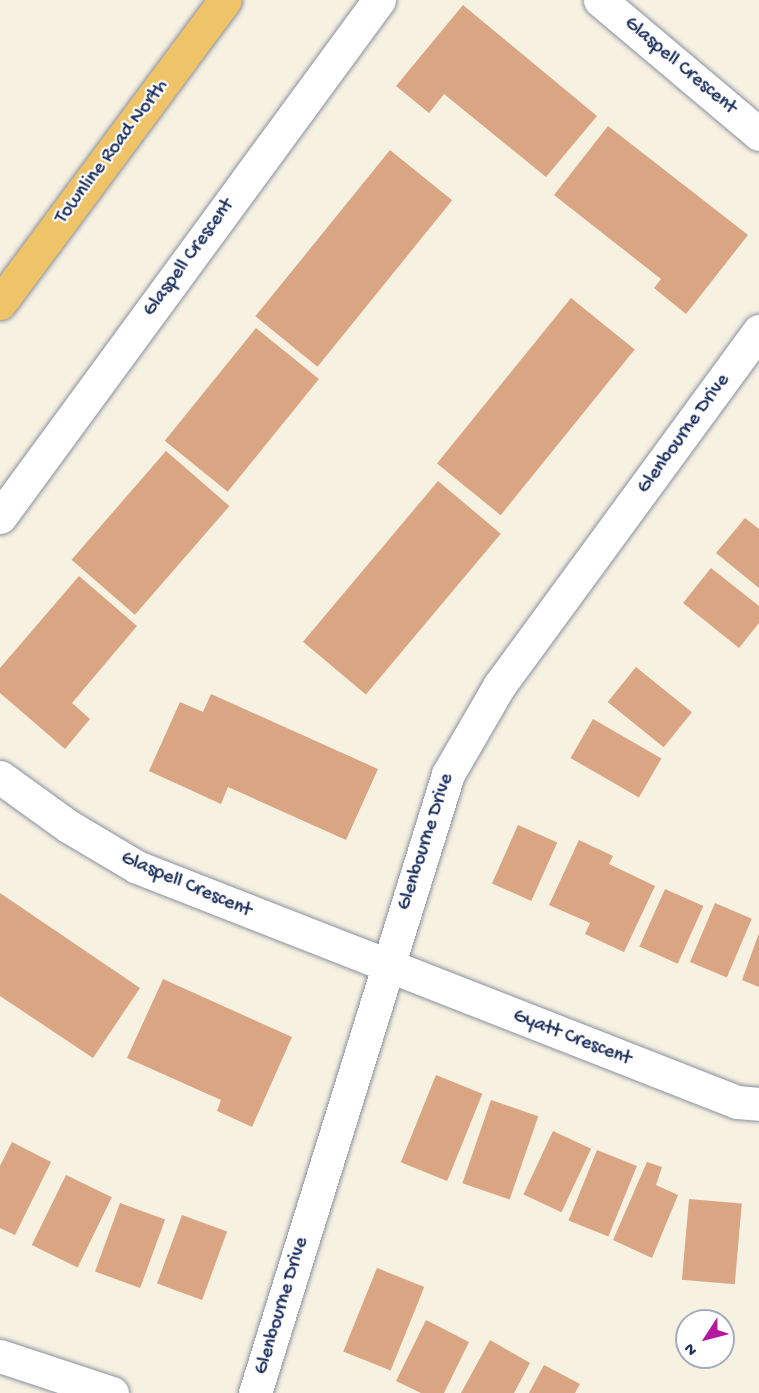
<!DOCTYPE html>
<style>
body{margin:0}
#map{position:relative;width:759px;height:1393px;overflow:hidden;background:#f7f1e1;font-family:"Gochi Hand",sans-serif}
div>[style]{position:absolute}
[style*='--x']{left:calc(var(--x)*1px);top:calc(var(--y)*1px);width:calc(var(--w)*1px);rotate:calc(var(--a)*1deg)}
.building>*{inset:0;background:#daa583;transform-origin:0 0}
.roads{filter:drop-shadow(0 0 2px #8990a0) drop-shadow(0 0 2px #8990a0)}
.minor>*{height:33px;margin:-16.5px;padding:0 16.5px;transform-origin:16.5px;border-radius:16.5px;background:#fff}
.major>*{height:33px;margin:-16.5px;padding:0 16.5px;transform-origin:16.5px;border-radius:16.5px;background:#efc469}
span{translate:-50% -50%;white-space:nowrap;text-align:center;line-height:1.15;-webkit-text-stroke:4.5px #fff;paint-order:stroke}
.street-label{font-size:20px;color:#1b2f5e}
.north{position:absolute;left:675px;top:1309px;width:60px;height:60px;box-sizing:border-box;background:#fff;border:2px solid #a4acbf;border-radius:50%;rotate:234deg;font-size:16px;font-weight:700;line-height:24px;text-align:center;color:#1b2f5e}
.north::after{content:'';display:block;margin:auto;width:21px;height:27px;background:#b5179e;clip-path:polygon(50% 0,100% 100%,50% 72%,0 100%)}
</style>
<div id="map">
<div class="building">
<i style="clip-path:polygon(463px 5px,597px 116px,546px 177px,444px 94px,429px 113px,396px 86px)"></i>
<i style="clip-path:polygon(608px 126px,748px 235px,686px 314px,654px 288px,661px 279px,554px 195px)"></i>
<i style="left:390px;top:150px;width:80px;height:214px;rotate:39deg"></i>
<i style="left:571px;top:298px;width:82px;height:213px;rotate:39deg"></i>
<i style="left:256px;top:328px;width:81px;height:145px;rotate:39deg"></i>
<i style="left:166px;top:451px;width:84px;height:144px;rotate:41deg"></i>
<i style="left:438px;top:481px;width:82px;height:210px;rotate:40deg"></i>
<i style="clip-path:polygon(745px 518px,759px 529px,759px 588px,716px 553px)"></i>
<i style="clip-path:polygon(711px 568px,759px 606px,759px 623px,739px 648px,683px 603px)"></i>
<i style="clip-path:polygon(79px 576px,137px 626px,72px 703px,90px 719px,65px 749px,0 693px,0 668px)"></i>
<i style="left:636px;top:667px;width:72px;height:45px;rotate:39deg"></i>
<i style="clip-path:polygon(211px 694px,378px 769px,346px 840px,228px 787px,221px 804px,149px 771px,180px 702px,203px 712px)"></i>
<i style="left:593px;top:719px;width:79px;height:45px;rotate:30deg"></i>
<i style="left:518px;top:825px;width:43px;height:64px;rotate:24deg"></i>
<i style="clip-path:polygon(579px 840px,613px 856px,609px 864px,655px 886px,624px 952px,585px 934px,590px 923px,549px 905px)"></i>
<i style="left:665px;top:889px;width:42px;height:63px;rotate:24deg"></i>
<i style="clip-path:polygon(0 893px,140px 988px,93px 1058px,0 996px)"></i>
<i style="left:715px;top:903px;width:40px;height:64px;rotate:23deg"></i>
<i style="clip-path:polygon(759px 933px,759px 987px,742px 980px)"></i>
<i style="clip-path:polygon(163px 979px,292px 1037px,252px 1127px,217px 1111px,221px 1100px,127px 1058px)"></i>
<i style="left:436px;top:1075px;width:50px;height:94px;rotate:22deg"></i>
<i style="left:491px;top:1100px;width:50px;height:88px;rotate:19deg"></i>
<i style="left:553px;top:1131px;width:42px;height:70px;rotate:25deg"></i>
<i style="clip-path:polygon(12px 1142px,51px 1162px,15px 1235px,0 1228px,0 1166px)"></i>
<i style="left:597px;top:1150px;width:43px;height:76px;rotate:22deg"></i>
<i style="clip-path:polygon(647px 1162px,662px 1167px,656px 1185px,678px 1195px,652px 1258px,613px 1240px)"></i>
<i style="left:66px;top:1175px;width:51px;height:78px;rotate:26deg"></i>
<i style="left:689px;top:1199px;width:53px;height:81px;rotate:5deg"></i>
<i style="left:120px;top:1203px;width:48px;height:73px;rotate:20deg"></i>
<i style="left:182px;top:1215px;width:48px;height:73px;rotate:20deg"></i>
<i style="left:377px;top:1268px;width:51px;height:90px;rotate:22deg"></i>
<i style="clip-path:polygon(426px 1320px,469px 1342px,444px 1393px,421px 1393px,396px 1381px)"></i>
<i style="clip-path:polygon(490px 1340px,530px 1363px,514px 1393px,461px 1393px)"></i>
<i style="clip-path:polygon(544px 1365px,580px 1384px,575px 1393px,529px 1393px)"></i>
</div>
<div class="roads">
<div class="minor">
<i style="--x:600;--y:0;--w:208;--a:40.1"></i>
<i style="--x:0;--y:517;--w:641;--a:-53.76"></i>
<i style="--x:0;--y:777;--w:84;--a:35.8"></i>
<i style="--x:68;--y:826;--w:80;--a:30.7"></i>
<i style="--x:137;--y:867;--w:644;--a:21.39"></i>
<i style="--x:737;--y:1102;--w:22;--a:5"></i>
<i style="--x:0;--y:1356;--w:118;--a:18.3"></i>
<i style="--x:255;--y:1393;--w:648;--a:-72.68"></i>
<i style="--x:448;--y:774;--w:102;--a:-59.9"></i>
<i style="--x:499;--y:686;--w:440;--a:-53.8"></i>
</div>
<div class="major">
<i style="--x:0;--y:303;--w:377;--a:-53.4"></i>
</div>
</div>
<div class="street-label">
<span style="left:680px;top:66px;rotate:40deg">Glaspell Crescent</span>
<span style="left:112px;top:152px;rotate:-53deg">Townline Road North</span>
<span style="left:189px;top:258px;rotate:-54deg">Glaspell Crescent</span>
<span style="left:684px;top:434px;rotate:-54deg">Glenbourne Drive</span>
<span style="left:426px;top:842px;rotate:-72deg">Glenbourne Drive</span>
<span style="left:186px;top:885px;rotate:23deg">Glaspell Crescent</span>
<span style="left:572px;top:1038px;rotate:21deg">Gyatt Crescent</span>
<span style="left:282px;top:1306px;rotate:-73deg">Glenbourne Drive</span>
</div>
<div class="north">N</div>
</div>
